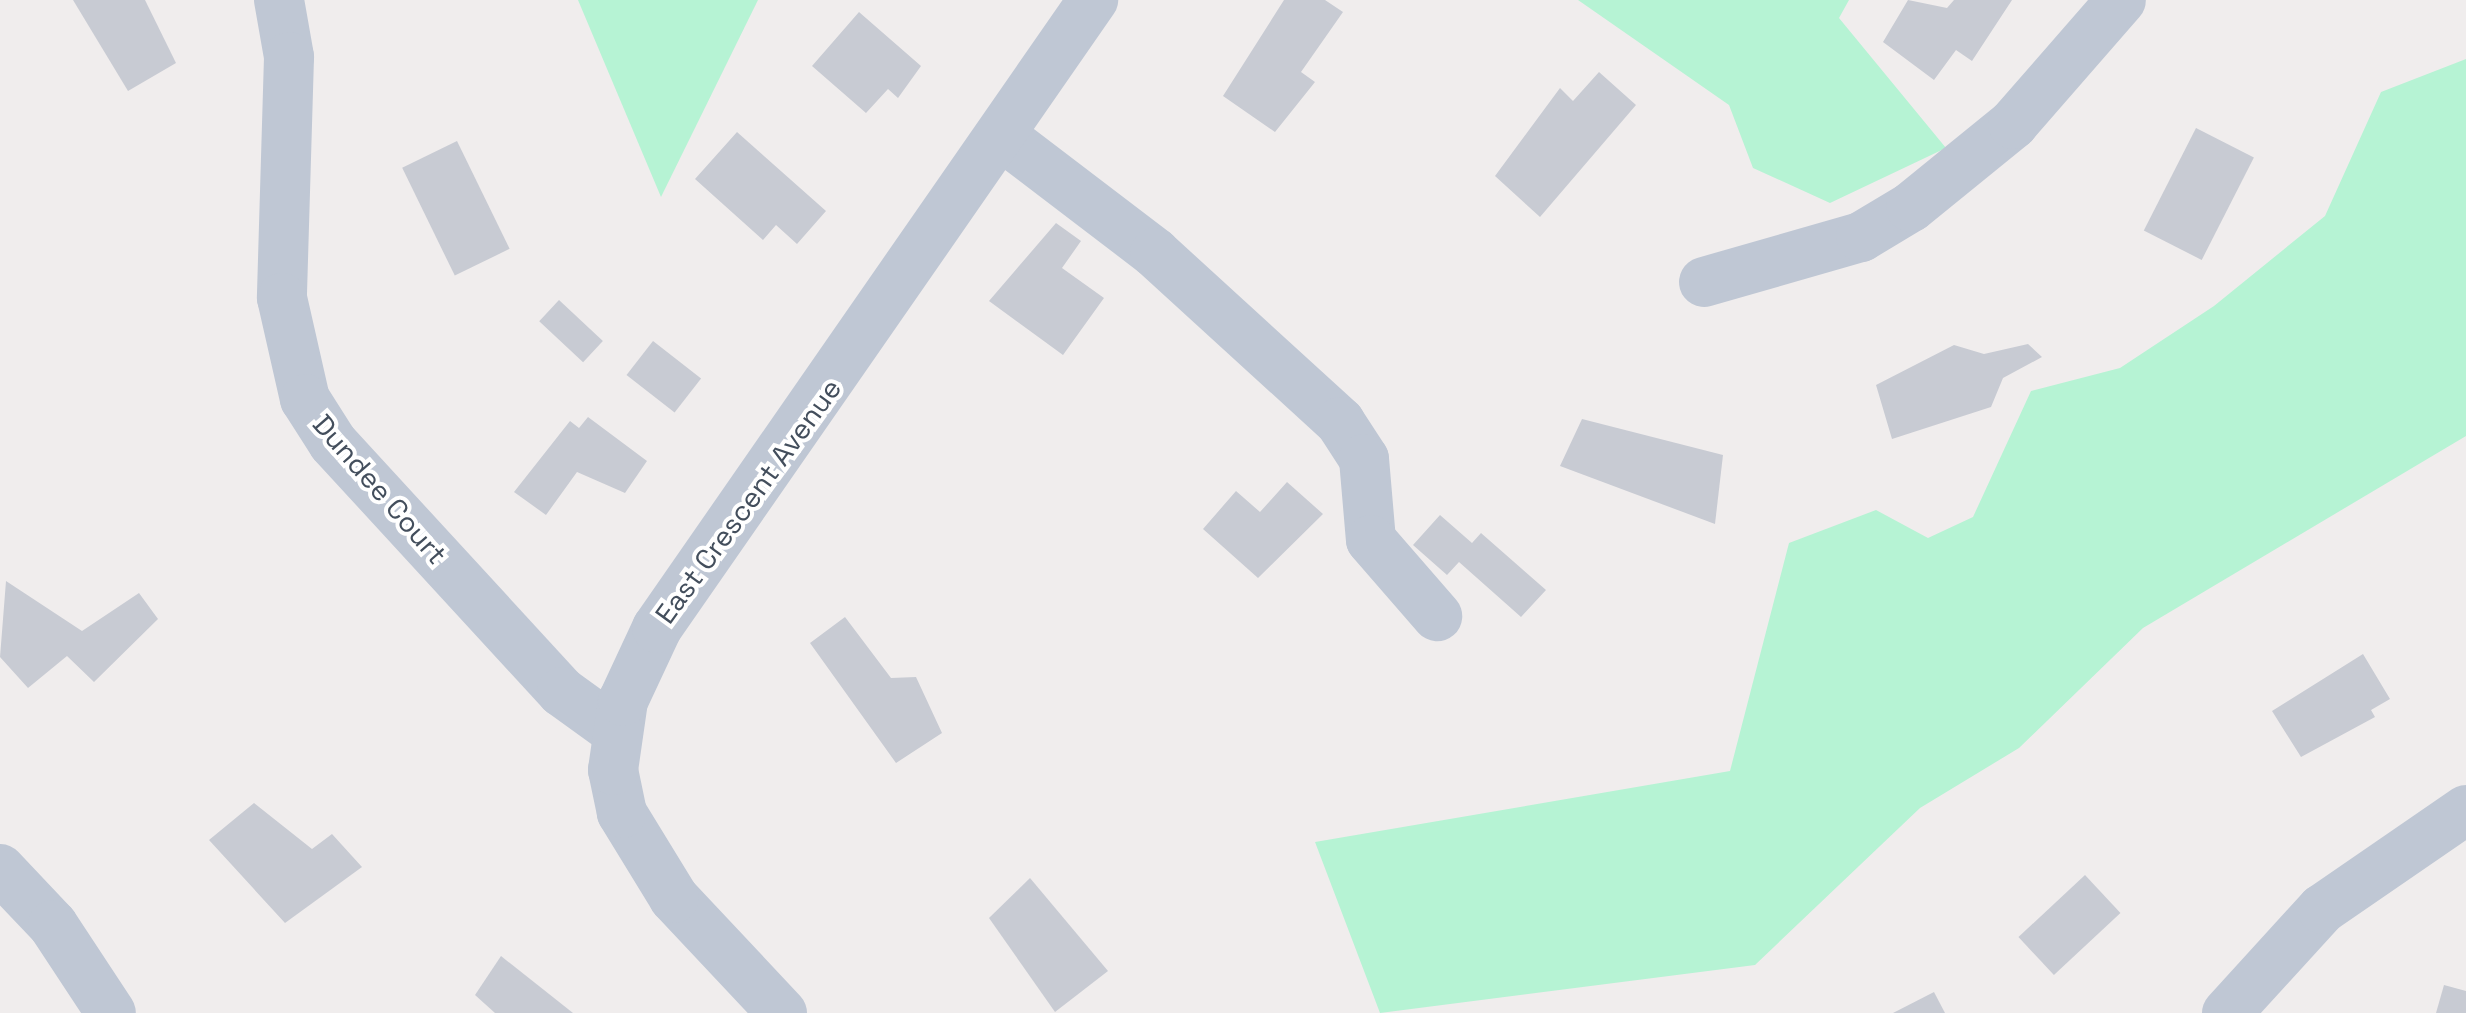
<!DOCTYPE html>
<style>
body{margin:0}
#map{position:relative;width:2466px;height:1013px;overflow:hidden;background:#f0eded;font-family:"Space Grotesk",sans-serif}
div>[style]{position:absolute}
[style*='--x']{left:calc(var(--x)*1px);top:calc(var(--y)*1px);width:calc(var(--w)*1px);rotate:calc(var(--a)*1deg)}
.green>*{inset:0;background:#b6f3d4}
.building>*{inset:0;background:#c8cbd3;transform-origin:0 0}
.minor>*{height:50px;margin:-25px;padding:0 25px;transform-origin:25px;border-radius:25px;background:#bfc7d4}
span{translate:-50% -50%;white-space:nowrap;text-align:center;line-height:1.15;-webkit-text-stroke:8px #fff;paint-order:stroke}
.street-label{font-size:28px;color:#434e5c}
</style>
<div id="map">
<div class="green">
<i style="clip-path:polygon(578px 0,758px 0,661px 197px)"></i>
<i style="clip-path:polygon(1578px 0,1849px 0,1839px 18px,1946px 148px,1830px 203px,1753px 168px,1729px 105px)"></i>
<i style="clip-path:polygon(2466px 59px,2466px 436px,2143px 628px,2019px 748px,1920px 808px,1755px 965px,1380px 1013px,1315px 842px,1730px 771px,1789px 543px,1876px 510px,1928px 538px,1973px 517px,2031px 391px,2120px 368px,2214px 306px,2325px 216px,2381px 92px)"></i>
</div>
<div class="building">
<i style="clip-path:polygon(73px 0,145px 0,176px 63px,128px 91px)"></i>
<i style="clip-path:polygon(1284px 0,1325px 0,1343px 12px,1301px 72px,1315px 82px,1275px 132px,1223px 96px)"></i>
<i style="clip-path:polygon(1908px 0,1947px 8px,1954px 0,2012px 0,1972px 61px,1956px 50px,1934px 80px,1883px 42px)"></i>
<i style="clip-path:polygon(859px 12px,921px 66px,898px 98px,888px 89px,866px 113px,812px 66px)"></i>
<i style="clip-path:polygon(1599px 72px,1636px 105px,1540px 217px,1495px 176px,1560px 88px,1573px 101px)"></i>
<i style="left:2196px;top:128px;width:65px;height:115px;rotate:27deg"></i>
<i style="clip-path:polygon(737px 132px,826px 211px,797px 244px,776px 225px,763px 240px,695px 179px)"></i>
<i style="left:457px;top:141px;width:120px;height:61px;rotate:64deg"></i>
<i style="clip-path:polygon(1056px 223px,1081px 241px,1062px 268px,1104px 298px,1063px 355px,989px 301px)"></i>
<i style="left:559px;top:300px;width:60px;height:29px;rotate:43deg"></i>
<i style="left:653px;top:341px;width:61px;height:43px;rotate:38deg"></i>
<i style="clip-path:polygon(2028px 344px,2042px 357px,2003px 378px,1991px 407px,1892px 439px,1876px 385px,1954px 345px,1984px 354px)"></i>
<i style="clip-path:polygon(588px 417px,647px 461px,625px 493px,577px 472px,546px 515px,514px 492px,570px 421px,579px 428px)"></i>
<i style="clip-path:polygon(1582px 419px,1723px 455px,1715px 524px,1560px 466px)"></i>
<i style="clip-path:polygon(1287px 482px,1323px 514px,1258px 578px,1203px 529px,1236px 491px,1260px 512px)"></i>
<i style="clip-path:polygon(1440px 515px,1472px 543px,1481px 533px,1546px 590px,1521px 617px,1459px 562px,1447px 575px,1413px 545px)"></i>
<i style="clip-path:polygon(6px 581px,82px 631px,139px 593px,158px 619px,94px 682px,67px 656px,28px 688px,0 657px)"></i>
<i style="clip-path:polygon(845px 617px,891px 678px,916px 677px,942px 733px,896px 763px,810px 643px)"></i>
<i style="clip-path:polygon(2363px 654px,2390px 699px,2371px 710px,2375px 717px,2301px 757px,2272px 711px)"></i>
<i style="clip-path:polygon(254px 803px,312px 849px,332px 834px,362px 867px,285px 923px,209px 840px)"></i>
<i style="left:2085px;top:875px;width:52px;height:91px;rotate:47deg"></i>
<i style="clip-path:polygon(1030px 878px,1108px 971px,1055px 1012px,989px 918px)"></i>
<i style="clip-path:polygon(501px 956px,573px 1013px,495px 1013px,475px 995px)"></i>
<i style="clip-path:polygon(2444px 985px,2466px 991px,2466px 1013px,2436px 1013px)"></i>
<i style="clip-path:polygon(1934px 992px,1945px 1013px,1893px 1013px)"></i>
</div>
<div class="minor">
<i style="--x:279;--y:0;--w:58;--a:80"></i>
<i style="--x:289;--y:57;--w:241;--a:91.7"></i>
<i style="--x:282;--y:298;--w:104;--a:77.2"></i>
<i style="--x:305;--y:399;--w:52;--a:57.5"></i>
<i style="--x:333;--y:443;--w:338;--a:47.4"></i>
<i style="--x:562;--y:692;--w:67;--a:35.8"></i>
<i style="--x:1003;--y:137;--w:191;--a:37.3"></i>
<i style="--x:1155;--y:253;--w:251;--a:42.4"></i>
<i style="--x:1340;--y:422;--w:44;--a:57"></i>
<i style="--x:1364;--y:459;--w:81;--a:85.1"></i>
<i style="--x:1371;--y:540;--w:101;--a:49"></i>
<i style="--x:1704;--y:282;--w:163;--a:-16"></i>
<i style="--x:1861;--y:237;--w:58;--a:-31"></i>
<i style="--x:1911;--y:207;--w:132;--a:-39.1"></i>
<i style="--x:2013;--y:124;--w:164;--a:-48.9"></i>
<i style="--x:0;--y:869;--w:77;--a:46.6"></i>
<i style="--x:53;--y:925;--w:105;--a:56.6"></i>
<i style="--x:782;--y:1013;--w:158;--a:-133.2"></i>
<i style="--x:674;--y:898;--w:100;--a:-121.5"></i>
<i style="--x:622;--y:813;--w:44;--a:-101.8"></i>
<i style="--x:613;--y:770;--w:70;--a:-81.8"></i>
<i style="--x:623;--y:701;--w:81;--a:-65"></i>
<i style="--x:657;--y:628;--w:765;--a:-55.23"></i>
<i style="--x:2227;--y:1013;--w:141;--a:-47.6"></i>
<i style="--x:2322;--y:909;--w:175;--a:-34.5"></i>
</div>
<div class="street-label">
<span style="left:380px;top:489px;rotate:49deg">Dundee Court</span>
<span style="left:748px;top:501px;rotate:-54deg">East Crescent Avenue</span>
</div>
</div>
